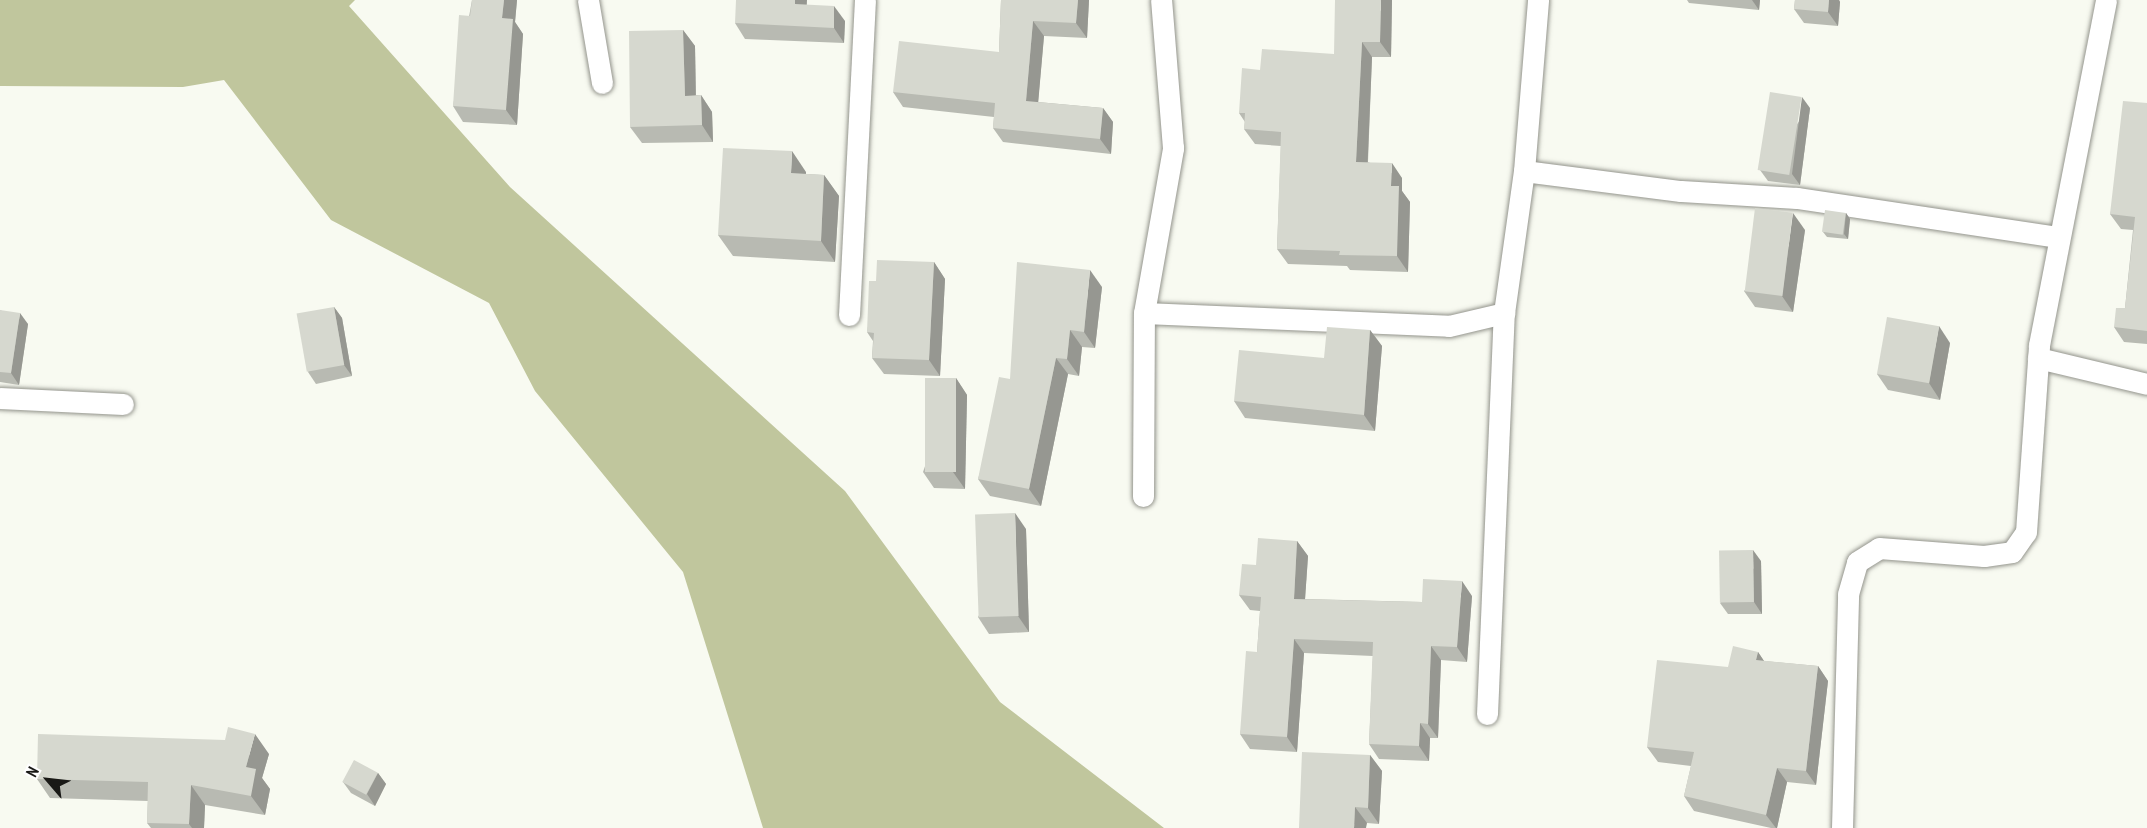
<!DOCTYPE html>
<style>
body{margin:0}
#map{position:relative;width:2147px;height:828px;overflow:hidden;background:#f8faf1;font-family:"PT Sans Narrow",sans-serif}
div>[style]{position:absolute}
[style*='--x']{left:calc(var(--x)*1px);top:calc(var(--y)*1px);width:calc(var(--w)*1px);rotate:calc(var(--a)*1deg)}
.forest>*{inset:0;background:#c0c69d}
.roads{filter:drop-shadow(0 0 2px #93948c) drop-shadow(0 0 2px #93948c)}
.street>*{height:21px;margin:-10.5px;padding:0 10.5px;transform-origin:10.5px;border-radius:10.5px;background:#fff}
.wall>*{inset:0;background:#b8bab2}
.shaded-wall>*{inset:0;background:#969791}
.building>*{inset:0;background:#d6d8cf;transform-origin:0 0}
span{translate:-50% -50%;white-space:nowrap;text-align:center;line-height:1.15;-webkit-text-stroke:4.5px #fff;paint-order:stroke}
.north{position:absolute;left:18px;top:750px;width:60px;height:60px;-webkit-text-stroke:4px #fff;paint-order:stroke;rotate:298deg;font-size:16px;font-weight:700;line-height:24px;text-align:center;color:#191916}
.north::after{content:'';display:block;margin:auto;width:21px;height:27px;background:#191916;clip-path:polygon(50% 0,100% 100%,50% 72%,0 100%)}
</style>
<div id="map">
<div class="forest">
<i style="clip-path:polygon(0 0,355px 0,349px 6px,510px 187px,845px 491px,1000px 702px,1164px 828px,763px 828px,683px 572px,535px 391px,489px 303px,331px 220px,224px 80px,183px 87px,0 86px)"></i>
</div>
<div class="roads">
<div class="street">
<i style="--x:588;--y:0;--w:84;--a:80.4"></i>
<i style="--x:1524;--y:171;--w:158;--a:7.3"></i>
<i style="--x:1681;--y:191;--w:116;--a:3.5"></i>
<i style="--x:1797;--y:198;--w:264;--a:8.5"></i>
<i style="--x:1144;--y:313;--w:305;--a:2.4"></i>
<i style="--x:1449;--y:326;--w:57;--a:-13.3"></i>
<i style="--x:849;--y:315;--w:315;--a:-87.1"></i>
<i style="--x:2038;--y:358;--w:112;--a:13.4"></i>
<i style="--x:0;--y:398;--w:123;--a:2.8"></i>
<i style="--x:1143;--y:496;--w:183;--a:-89.7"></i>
<i style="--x:1144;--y:313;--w:168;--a:-80"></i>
<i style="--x:1173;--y:148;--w:148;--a:-94.6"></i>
<i style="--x:1487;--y:714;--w:401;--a:-87.6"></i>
<i style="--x:1504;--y:313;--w:143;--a:-82"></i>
<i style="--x:1524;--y:171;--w:172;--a:-85.3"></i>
<i style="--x:1842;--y:828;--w:234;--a:-88.5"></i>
<i style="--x:1848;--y:594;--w:33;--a:-74"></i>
<i style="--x:1857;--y:562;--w:26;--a:-32"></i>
<i style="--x:1879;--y:548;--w:105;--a:4.4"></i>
<i style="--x:1984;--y:556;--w:28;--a:-8"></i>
<i style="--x:2012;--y:552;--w:24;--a:-55"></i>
<i style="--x:2026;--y:532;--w:187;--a:-86"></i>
<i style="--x:2039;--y:345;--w:351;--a:-79"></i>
</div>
</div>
<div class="wall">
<i style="clip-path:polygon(472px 0,517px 0,515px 22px,523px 34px,517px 125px,463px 122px,453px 106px)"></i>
<i style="clip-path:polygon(1001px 0,1089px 0,1087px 38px,1044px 36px,1038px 102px,1103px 108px,1113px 122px,1111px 154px,1003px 142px,993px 128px,994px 117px,903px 107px,893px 92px,999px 52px)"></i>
<i style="clip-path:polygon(1392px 0,1391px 57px,1372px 57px,1368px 162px,1402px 178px,1402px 191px,1410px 202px,1408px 272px,1350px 270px,1347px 266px,1288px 264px,1277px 249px,1281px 146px,1255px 144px,1244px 129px,1245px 122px,1239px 113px,1260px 70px,1334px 54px)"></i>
<i style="clip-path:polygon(1687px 0,1760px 0,1759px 10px,1689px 3px)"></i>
<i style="clip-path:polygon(1795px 0,1839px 0,1840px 2px,1838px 26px,1804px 23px,1794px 9px)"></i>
<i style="clip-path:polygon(807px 5px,845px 21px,844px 43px,745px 39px,735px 23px)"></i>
<i style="clip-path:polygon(683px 30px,695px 46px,696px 95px,701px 95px,712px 112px,713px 142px,642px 143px,630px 127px)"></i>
<i style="clip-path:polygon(2147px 103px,2147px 344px,2124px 342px,2114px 327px,2125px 308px,2133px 230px,2121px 229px,2110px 214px)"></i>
<i style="clip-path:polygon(1810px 108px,1800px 185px,1768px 181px,1760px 170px)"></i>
<i style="clip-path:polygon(806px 172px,806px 174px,824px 175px,839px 196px,835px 262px,733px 256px,718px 235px)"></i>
<i style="clip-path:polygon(1846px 213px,1850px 219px,1848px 239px,1827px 237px,1823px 232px)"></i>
<i style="clip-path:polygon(1805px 230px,1793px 312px,1755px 307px,1744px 291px)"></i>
<i style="clip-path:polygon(934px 262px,945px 279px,940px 376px,884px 374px,872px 358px,873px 341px,867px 332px,876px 281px)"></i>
<i style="clip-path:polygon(1102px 287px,1095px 348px,1082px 347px,1079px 376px,1068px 374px,1041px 506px,990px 496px,978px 479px,1010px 379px)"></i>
<i style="clip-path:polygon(334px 307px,342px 318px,352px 376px,316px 384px,308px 372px)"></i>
<i style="clip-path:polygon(0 310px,28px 324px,19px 385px,0 382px)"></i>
<i style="clip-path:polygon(1370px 330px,1382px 346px,1375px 431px,1245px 418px,1234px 401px,1324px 358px)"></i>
<i style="clip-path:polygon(1950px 343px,1940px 400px,1888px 390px,1877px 374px)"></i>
<i style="clip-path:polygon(956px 378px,967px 395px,965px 489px,934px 488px,923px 472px)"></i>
<i style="clip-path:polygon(1026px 529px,1029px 632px,989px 634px,978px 617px)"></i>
<i style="clip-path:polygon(1297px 541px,1308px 556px,1305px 599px,1422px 602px,1472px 596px,1467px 662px,1441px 660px,1438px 738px,1430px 738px,1429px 761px,1379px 759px,1369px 744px,1373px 656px,1304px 653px,1297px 752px,1250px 749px,1240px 734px,1257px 652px,1260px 611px,1250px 610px,1239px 595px,1256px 565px)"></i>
<i style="clip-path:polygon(1761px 561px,1762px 614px,1728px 614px,1720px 603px)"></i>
<i style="clip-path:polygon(1758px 652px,1764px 661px,1818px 666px,1828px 681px,1816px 785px,1787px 782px,1777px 828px,1771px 828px,1694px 811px,1684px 796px,1691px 766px,1658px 762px,1647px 747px,1728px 667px)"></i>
<i style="clip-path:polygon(269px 754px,262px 778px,270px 789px,265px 815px,205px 805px,204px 828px,151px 828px,147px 823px,148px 801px,50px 798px,37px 779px)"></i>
<i style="clip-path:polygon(1370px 755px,1382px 771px,1379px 824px,1367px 823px,1299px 828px)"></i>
<i style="clip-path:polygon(378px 773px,386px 784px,375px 806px,351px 793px,343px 782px)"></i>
</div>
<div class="shaded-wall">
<i style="clip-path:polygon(504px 0,517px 0,515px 22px,523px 34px,517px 125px,506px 110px,502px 18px)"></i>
<i style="clip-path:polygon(795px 0,807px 0,806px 20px,795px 4px)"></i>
<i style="clip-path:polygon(1078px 0,1089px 0,1087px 38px,1076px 23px)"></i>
<i style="clip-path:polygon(1381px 0,1392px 0,1391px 57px,1380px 42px)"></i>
<i style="clip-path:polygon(1752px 0,1760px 0,1759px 10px)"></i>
<i style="clip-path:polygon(1829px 0,1839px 0,1840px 2px,1838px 26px,1828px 12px)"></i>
<i style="clip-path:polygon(834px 6px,845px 21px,844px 43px,834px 28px)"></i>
<i style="clip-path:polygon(1033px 21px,1044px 36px,1037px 116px,1026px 101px)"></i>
<i style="clip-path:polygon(683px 30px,695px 46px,696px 112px,685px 96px)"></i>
<i style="clip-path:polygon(1362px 42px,1372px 57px,1367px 177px,1356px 162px)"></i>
<i style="clip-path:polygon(701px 95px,712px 112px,713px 142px,702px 125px)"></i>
<i style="clip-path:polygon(1802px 97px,1810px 108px,1800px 185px,1792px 174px)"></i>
<i style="clip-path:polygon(1103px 108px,1113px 122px,1111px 154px,1100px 139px)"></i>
<i style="clip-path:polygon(792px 151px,806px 172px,805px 194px,791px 173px)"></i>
<i style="clip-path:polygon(1392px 163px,1402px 178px,1402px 191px,1410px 202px,1408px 272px,1397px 256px,1391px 186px)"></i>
<i style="clip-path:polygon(824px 175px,839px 196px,835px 262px,821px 241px)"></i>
<i style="clip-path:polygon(1793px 213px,1805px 230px,1793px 312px,1782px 296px)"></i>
<i style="clip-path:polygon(1846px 213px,1850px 219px,1848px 239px,1844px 234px)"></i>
<i style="clip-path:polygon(934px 262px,945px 279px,940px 376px,929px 360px)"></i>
<i style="clip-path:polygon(1090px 270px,1102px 287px,1095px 348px,1084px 332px)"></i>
<i style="clip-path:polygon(334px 307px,342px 318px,352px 376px,344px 365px)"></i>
<i style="clip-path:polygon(20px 313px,28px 324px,19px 385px,11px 373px)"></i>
<i style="clip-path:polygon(1939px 326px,1950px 343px,1940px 400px,1929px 383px)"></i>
<i style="clip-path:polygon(1070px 330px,1082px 347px,1079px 376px,1067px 359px)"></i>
<i style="clip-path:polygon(1370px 330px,1382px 346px,1375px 431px,1364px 415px)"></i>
<i style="clip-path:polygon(1056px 358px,1068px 374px,1041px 506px,1029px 489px)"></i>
<i style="clip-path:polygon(956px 378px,967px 395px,965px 489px,953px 472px)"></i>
<i style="clip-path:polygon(1015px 513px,1026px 529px,1029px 632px,1018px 616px)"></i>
<i style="clip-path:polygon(1297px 541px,1308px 556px,1304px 614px,1294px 599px)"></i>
<i style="clip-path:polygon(1753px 550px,1761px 561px,1762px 614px,1754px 602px)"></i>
<i style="clip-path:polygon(1462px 581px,1472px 596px,1467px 662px,1457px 647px)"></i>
<i style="clip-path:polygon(1294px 639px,1304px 653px,1297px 752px,1287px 737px)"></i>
<i style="clip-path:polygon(1431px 646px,1441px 660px,1438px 738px,1428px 724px)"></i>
<i style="clip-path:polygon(1758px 652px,1768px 667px,1756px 660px)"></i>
<i style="clip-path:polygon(1818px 666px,1828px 681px,1816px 785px,1806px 771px)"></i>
<i style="clip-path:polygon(1420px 723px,1430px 738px,1429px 761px,1419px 746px)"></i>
<i style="clip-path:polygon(255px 734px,269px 754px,262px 778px,270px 789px,265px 815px,251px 796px,246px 767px)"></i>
<i style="clip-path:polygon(1370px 755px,1382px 771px,1379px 824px,1368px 808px)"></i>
<i style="clip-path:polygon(1777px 768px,1787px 782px,1777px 828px,1776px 828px,1766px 815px)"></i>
<i style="clip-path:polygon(378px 773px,386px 784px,375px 806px,367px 794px)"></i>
<i style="clip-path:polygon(191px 785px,205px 805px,204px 828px,192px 828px,189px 824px)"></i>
<i style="clip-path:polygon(1355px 807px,1367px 823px,1366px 828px,1354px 828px)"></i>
</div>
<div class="building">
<i style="clip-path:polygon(472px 0,504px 0,502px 18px,513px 19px,506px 110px,453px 106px,459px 15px,470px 16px)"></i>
<i style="clip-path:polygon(736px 0,795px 0,795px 4px,834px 6px,834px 28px,735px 23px)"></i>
<i style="clip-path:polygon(1001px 0,1078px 0,1076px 23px,1033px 21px,1026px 101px,1103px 108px,1100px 139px,993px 128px,995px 103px,893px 92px,899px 41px,999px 52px)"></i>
<i style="clip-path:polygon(1335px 0,1381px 0,1380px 42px,1362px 42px,1356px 162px,1392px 163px,1391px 186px,1399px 186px,1397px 256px,1339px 255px,1340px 251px,1277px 249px,1281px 132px,1244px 129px,1245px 113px,1239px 113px,1242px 68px,1260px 70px,1262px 49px,1334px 54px)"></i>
<i style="clip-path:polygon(1795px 0,1829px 0,1828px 12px,1794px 9px)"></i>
<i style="clip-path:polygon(683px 30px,685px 96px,701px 95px,702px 125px,630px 127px,629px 31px)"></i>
<i style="left:1770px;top:92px;width:32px;height:79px;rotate:9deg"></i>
<i style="clip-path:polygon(2123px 101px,2147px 103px,2147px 331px,2114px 327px,2116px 308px,2125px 308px,2135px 217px,2110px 214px)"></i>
<i style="clip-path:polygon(723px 148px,792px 151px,791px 173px,824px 175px,821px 241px,718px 235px)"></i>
<i style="left:1755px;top:208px;width:38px;height:84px;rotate:7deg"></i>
<i style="left:1825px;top:210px;width:21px;height:22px;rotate:8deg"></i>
<i style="clip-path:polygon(877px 260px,934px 262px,929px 360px,872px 358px,874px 333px,867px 332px,869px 281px,876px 281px)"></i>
<i style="clip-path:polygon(1017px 262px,1090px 270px,1084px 332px,1070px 330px,1067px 359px,1056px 358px,1029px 489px,978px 479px,999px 377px,1010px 379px)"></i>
<i style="left:334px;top:307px;width:59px;height:38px;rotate:80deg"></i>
<i style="clip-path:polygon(0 310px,20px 313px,11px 373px,0 372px)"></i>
<i style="left:1887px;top:317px;width:53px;height:58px;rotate:10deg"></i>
<i style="clip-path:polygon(1327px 327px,1370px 330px,1364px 415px,1234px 401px,1239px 350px,1324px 358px)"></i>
<i style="left:925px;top:378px;width:31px;height:94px"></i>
<i style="left:1015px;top:513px;width:103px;height:40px;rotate:88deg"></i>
<i style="clip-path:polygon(1258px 538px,1297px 541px,1294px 599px,1422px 602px,1423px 579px,1462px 581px,1457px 647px,1431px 646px,1428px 724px,1420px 723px,1419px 746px,1369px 744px,1373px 642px,1294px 639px,1287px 737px,1240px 734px,1246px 651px,1257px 652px,1261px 597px,1239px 595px,1242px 564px,1256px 565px)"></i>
<i style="left:1753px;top:550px;width:52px;height:34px;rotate:89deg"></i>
<i style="clip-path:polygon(1733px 646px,1758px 652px,1756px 660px,1818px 666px,1806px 771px,1777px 768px,1766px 815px,1684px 796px,1694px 752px,1647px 747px,1657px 660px,1728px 667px)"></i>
<i style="clip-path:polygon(228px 727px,255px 734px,246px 767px,256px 769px,251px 796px,191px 785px,189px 824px,147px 823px,148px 782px,37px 779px,38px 734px,225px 740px)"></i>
<i style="clip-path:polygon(1302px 752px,1370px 755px,1368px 808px,1355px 807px,1354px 828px,1299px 828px)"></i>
<i style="left:354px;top:760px;width:27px;height:25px;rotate:28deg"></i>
</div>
<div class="north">N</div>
</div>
